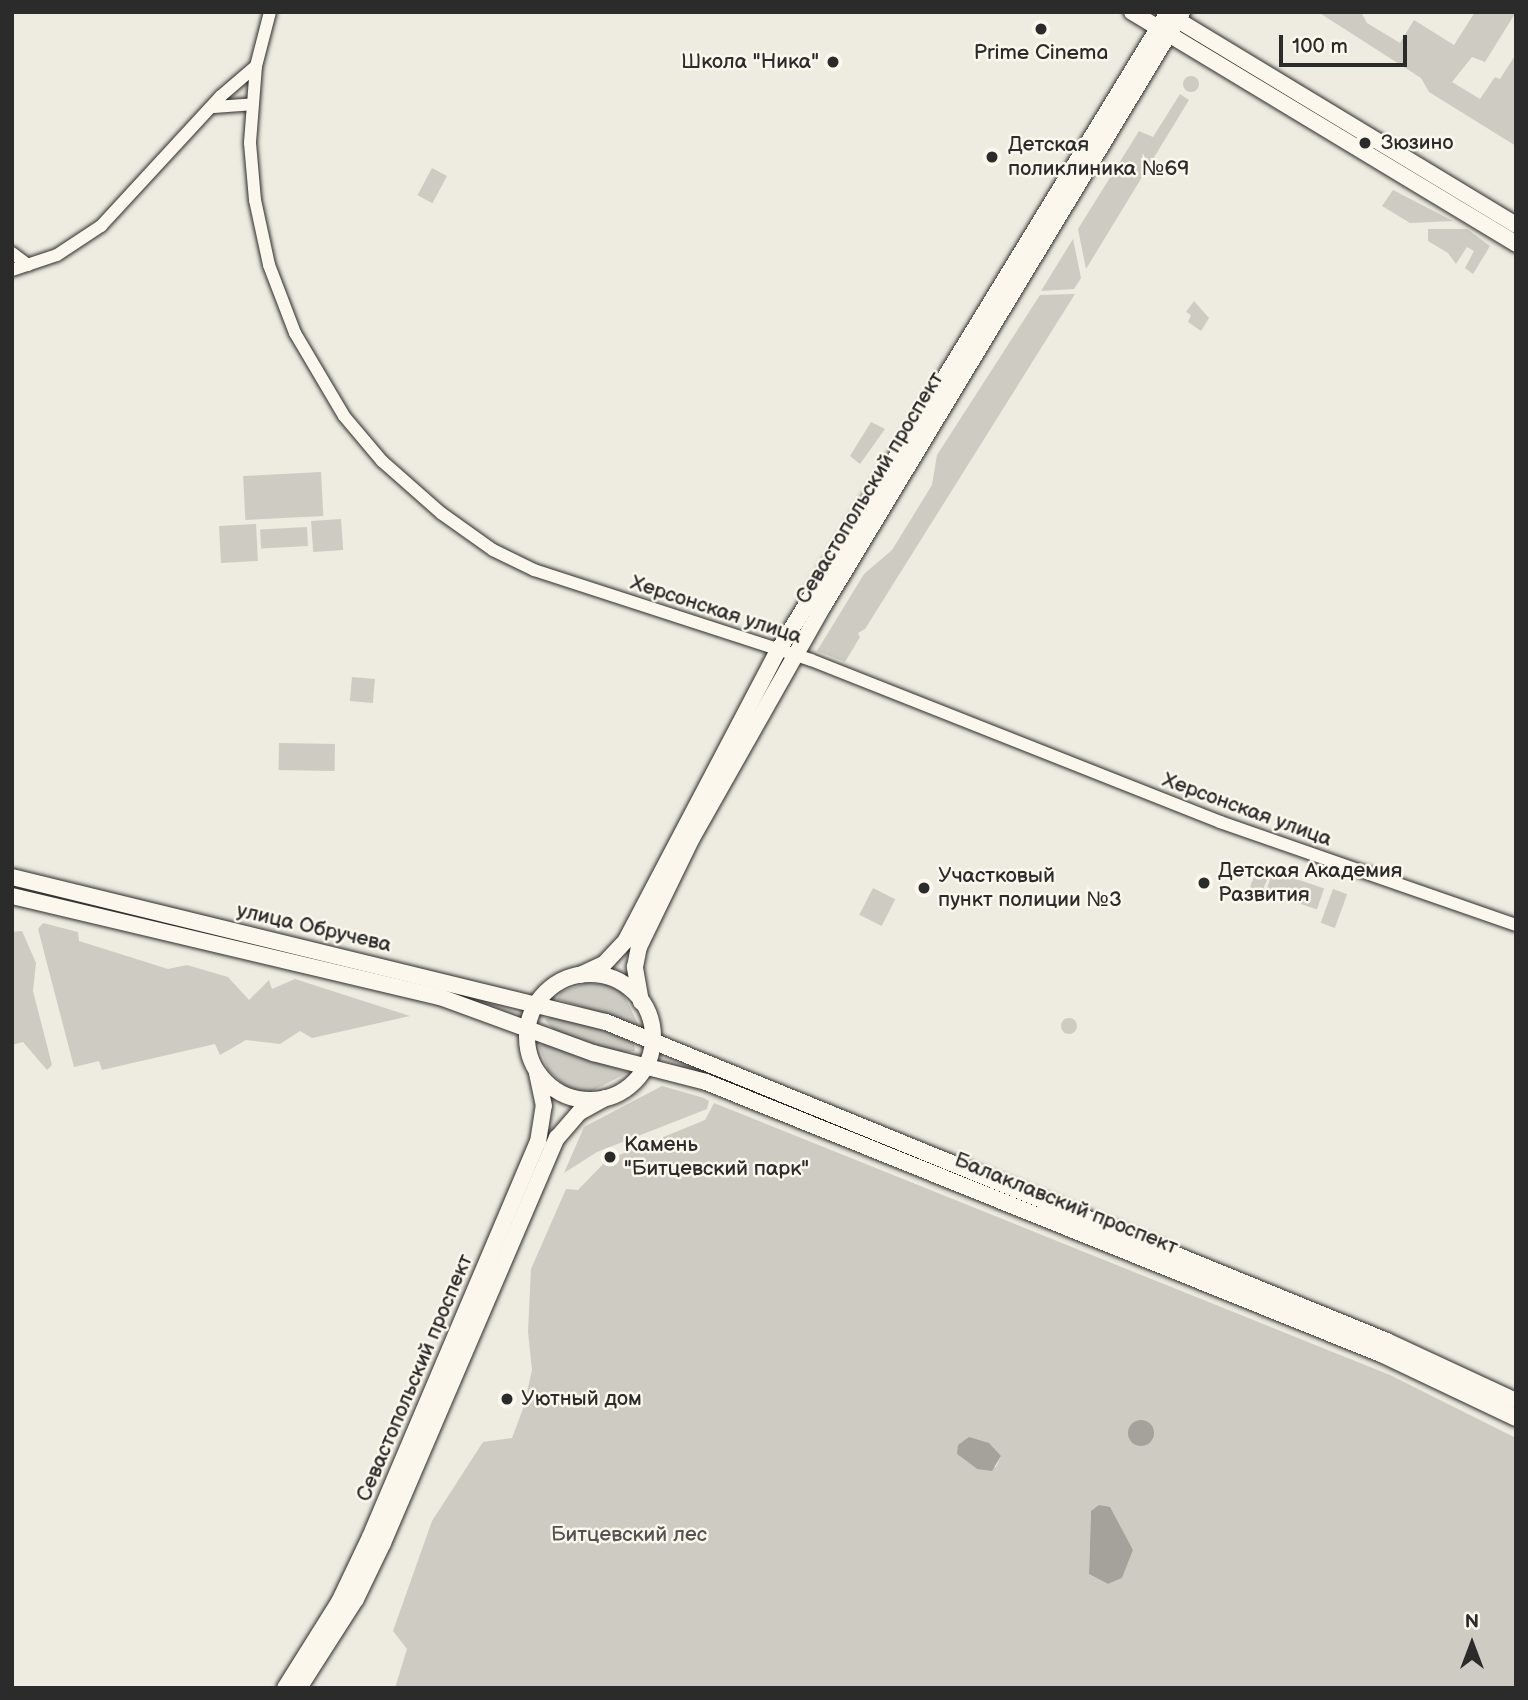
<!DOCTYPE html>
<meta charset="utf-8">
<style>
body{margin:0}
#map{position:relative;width:1528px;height:1700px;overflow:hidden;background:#eeebe0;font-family:"Balsamiq Sans",sans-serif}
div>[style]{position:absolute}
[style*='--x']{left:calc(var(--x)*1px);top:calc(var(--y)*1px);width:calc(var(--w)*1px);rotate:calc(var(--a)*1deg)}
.green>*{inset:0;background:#cecbc2;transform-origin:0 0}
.round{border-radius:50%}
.water>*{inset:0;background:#a4a29a}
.roads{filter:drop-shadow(0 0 2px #2b2b2b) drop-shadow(0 0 2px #2b2b2b)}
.minor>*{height:12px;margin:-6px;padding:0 6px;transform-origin:6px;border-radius:6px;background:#fbf7ec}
.major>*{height:16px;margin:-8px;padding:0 8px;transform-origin:8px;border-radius:8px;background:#fbf7ec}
.major>.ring{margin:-8px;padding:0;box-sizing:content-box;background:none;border:16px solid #fbf7ec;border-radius:50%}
.dots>*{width:19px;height:19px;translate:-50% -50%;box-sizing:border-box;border:4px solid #fbf7ec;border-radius:50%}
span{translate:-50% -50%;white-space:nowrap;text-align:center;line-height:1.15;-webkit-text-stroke:5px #fbf7ec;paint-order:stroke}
.poi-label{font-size:21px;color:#2b2b2b}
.right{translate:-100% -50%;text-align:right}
.left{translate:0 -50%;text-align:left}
.street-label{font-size:21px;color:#2b2b2b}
.park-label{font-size:21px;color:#545351}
.frame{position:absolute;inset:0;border:14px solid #2b2b2b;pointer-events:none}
.north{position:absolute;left:1437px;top:1609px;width:70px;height:70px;-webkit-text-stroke:5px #fbf7ec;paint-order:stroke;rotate:0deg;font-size:19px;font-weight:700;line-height:28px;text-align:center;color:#2b2b2b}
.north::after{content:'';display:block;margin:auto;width:24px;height:32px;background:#2b2b2b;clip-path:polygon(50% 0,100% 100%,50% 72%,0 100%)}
.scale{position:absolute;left:1279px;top:35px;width:128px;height:32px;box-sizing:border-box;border:4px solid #2b2b2b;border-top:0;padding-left:9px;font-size:21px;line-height:24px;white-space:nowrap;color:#2b2b2b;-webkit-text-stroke:5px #fbf7ec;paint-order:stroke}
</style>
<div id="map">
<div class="green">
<i style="clip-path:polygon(1318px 12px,1361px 12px,1367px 23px,1400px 43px,1414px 20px,1454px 45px,1475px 12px,1516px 12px,1485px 62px,1472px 57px,1452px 82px,1480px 99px,1495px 77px,1500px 79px,1516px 54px,1516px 146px,1429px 92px,1421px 78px)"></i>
<i class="round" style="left:1183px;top:76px;width:16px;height:16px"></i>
<i style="clip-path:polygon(1180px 94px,1189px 100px,1086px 269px,1078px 229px,1139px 131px,1153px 137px)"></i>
<i style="left:432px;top:168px;width:17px;height:31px;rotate:28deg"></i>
<i style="clip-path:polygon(1393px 190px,1453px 221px,1410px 223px,1382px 206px)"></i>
<i style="clip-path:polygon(1467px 229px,1490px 246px,1473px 274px,1465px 268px,1474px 251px,1467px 247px,1456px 264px,1448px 253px,1428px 241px,1428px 229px)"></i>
<i style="clip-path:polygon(1073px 239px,1081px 278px,1074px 289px,1041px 291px)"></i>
<i style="clip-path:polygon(1075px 294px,865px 629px,858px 633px,860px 637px,845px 662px,817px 651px,864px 574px,892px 550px,932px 485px,937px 455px,1040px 295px)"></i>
<i style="clip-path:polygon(1194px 301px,1209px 318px,1201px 331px,1188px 322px,1191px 315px,1186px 312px)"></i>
<i style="clip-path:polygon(871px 422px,885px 429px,860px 464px,850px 456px)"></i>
<i style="left:321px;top:472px;width:44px;height:78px;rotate:87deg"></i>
<i style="left:341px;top:519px;width:31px;height:30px;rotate:86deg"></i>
<i style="left:256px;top:524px;width:37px;height:37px;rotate:87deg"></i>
<i style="left:307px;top:527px;width:19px;height:47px;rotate:87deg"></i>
<i style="left:352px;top:677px;width:23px;height:24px;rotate:5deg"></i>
<i style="left:279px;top:743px;width:56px;height:27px;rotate:1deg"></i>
<i style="left:1260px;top:863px;width:13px;height:26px;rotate:23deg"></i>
<i style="left:1273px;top:871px;width:54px;height:22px;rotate:19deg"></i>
<i style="left:873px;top:888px;width:25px;height:30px;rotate:27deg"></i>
<i style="left:1333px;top:889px;width:15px;height:36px;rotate:20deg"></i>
<i style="clip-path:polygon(43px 923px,78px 932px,79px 941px,168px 969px,187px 965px,228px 977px,249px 1000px,269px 980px,272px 989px,295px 979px,410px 1016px,312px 1038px,300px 1031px,280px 1044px,246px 1040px,220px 1055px,215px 1044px,102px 1070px,99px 1061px,74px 1067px,38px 929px)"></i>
<i style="clip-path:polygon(22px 931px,36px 963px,33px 991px,52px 1065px,47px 1070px,23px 1042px,12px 1045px,12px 932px)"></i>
<i style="clip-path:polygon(586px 983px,607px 985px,623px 993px,639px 1026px,557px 999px,561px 992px)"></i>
<i style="clip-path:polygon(555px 1015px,620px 1036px,634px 1043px,635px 1051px,619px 1053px,555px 1031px,545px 1020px)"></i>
<i class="round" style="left:1061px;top:1018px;width:16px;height:16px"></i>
<i style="clip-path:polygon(543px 1043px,582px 1058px,629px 1072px,590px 1092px,569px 1090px,548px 1070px,539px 1046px)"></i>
<i style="clip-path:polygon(662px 1086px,704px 1098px,709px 1101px,707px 1109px,597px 1152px,564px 1173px,584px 1127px)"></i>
<i style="clip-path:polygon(evenodd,714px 1103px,1390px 1375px,1516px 1438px,1516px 1688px,395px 1688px,407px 1649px,393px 1631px,432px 1521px,483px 1442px,512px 1438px,524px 1406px,532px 1370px,528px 1332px,531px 1269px,566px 1189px,578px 1190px,607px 1160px,705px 1120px,714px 1103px,957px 1454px,1001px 1456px,996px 1467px,977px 1469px,957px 1454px,714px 1103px,1091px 1511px,1133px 1549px,1122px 1578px,1108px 1584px,1089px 1574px,1091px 1511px)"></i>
</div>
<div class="water">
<i class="round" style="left:1128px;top:1420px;width:26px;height:26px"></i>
<i style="clip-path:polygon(969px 1437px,989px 1443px,1001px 1456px,992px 1471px,977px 1469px,957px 1454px,958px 1445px)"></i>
<i style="clip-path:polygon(1099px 1505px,1110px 1507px,1133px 1550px,1122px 1578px,1108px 1584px,1089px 1574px,1091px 1511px)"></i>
</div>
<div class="roads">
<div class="minor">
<i style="--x:270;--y:12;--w:56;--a:104.5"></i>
<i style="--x:256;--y:66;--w:77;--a:94.5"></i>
<i style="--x:250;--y:143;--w:57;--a:85"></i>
<i style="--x:255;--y:200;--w:66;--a:77.8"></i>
<i style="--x:269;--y:265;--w:73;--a:69.1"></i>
<i style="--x:295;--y:333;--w:96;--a:59.4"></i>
<i style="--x:344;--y:416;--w:59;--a:49.8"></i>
<i style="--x:382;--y:461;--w:79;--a:41.4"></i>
<i style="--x:441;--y:513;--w:64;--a:35.4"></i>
<i style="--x:493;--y:550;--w:46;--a:26"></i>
<i style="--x:534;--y:570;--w:291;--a:18"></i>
<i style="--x:811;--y:660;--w:440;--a:21.6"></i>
<i style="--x:1220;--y:822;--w:313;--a:19.2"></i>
<i style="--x:213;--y:107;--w:39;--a:-4"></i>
<i style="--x:12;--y:253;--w:20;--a:37"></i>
<i style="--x:12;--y:270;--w:47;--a:-18.4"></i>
<i style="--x:57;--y:255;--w:53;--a:-33.4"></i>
<i style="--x:101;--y:226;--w:177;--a:-47.3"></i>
<i style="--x:221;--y:96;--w:46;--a:-40.6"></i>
</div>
<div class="major">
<i style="--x:1132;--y:12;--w:449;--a:31.1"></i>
<i style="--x:1171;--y:16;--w:403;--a:31.2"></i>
<i style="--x:12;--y:877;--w:611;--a:13.72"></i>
<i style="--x:606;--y:1022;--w:844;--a:22.22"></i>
<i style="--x:1387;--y:1341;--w:142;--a:24.9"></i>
<i style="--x:12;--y:896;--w:440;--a:13.3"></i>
<i style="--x:440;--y:997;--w:163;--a:20.1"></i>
<i style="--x:593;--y:1053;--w:117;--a:14.4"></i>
<i style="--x:706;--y:1082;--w:728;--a:21.95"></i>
<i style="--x:1381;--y:1354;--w:149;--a:25.4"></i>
<i class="ring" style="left:527px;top:974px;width:110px;height:110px"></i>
<i style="--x:580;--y:975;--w:26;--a:-25"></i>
<i style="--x:604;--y:964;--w:33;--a:-47"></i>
<i style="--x:626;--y:940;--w:327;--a:-62.3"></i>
<i style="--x:778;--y:651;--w:749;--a:-58.6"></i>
<i style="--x:641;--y:1002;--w:36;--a:-100"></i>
<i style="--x:635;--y:967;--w:20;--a:-79"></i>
<i style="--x:639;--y:947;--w:121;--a:-64.1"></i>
<i style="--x:692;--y:838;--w:268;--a:-60.5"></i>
<i style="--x:824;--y:605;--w:693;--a:-58.88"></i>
<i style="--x:285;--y:1688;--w:102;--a:-57.9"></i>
<i style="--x:339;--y:1602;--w:72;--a:-64.5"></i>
<i style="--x:370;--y:1537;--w:429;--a:-67"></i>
<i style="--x:538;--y:1142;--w:36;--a:-81"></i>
<i style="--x:544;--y:1106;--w:35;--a:-102"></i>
<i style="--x:299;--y:1688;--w:106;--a:-57.4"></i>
<i style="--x:356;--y:1599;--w:62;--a:-64.3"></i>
<i style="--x:383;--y:1543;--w:441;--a:-66.8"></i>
<i style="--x:557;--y:1138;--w:35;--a:-49"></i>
<i style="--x:580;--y:1112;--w:29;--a:-29"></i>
</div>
</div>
<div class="dots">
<i style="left:1041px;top:29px;background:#2b2b2b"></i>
<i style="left:833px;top:62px;background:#2b2b2b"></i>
<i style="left:1365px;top:143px;background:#2b2b2b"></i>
<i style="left:992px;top:157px;background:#2b2b2b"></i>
<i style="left:1204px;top:883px;background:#2b2b2b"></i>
<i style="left:924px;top:888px;background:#2b2b2b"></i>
<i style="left:610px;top:1157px;background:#2b2b2b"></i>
<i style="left:507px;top:1399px;background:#2b2b2b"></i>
</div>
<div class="poi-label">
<span style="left:1041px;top:53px">Prime Cinema</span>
<span class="right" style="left:819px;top:62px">Школа "Ника"</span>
<span class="left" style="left:1381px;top:143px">Зюзино</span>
<span class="left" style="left:1008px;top:157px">Детская<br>поликлиника №69</span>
<span class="left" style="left:1218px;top:883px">Детская Академия<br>Развития</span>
<span class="left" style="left:938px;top:888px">Участковый<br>пункт полиции №3</span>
<span class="left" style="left:624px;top:1157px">Камень<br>"Битцевский парк"</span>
<span class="left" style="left:521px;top:1399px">Уютный дом</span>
</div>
<div class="street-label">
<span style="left:870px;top:488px;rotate:-59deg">Севастопольский проспект</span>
<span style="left:716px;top:610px;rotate:18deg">Херсонская улица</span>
<span style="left:1247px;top:810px;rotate:20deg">Херсонская улица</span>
<span style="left:314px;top:928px;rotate:13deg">улица Обручева</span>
<span style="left:1066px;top:1204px;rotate:22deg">Балаклавский проспект</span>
<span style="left:415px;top:1378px;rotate:-67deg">Севастопольский проспект</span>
</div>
<div class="park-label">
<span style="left:629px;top:1535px">Битцевский лес</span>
</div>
<div class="frame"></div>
<div class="north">N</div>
<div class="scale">100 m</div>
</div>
